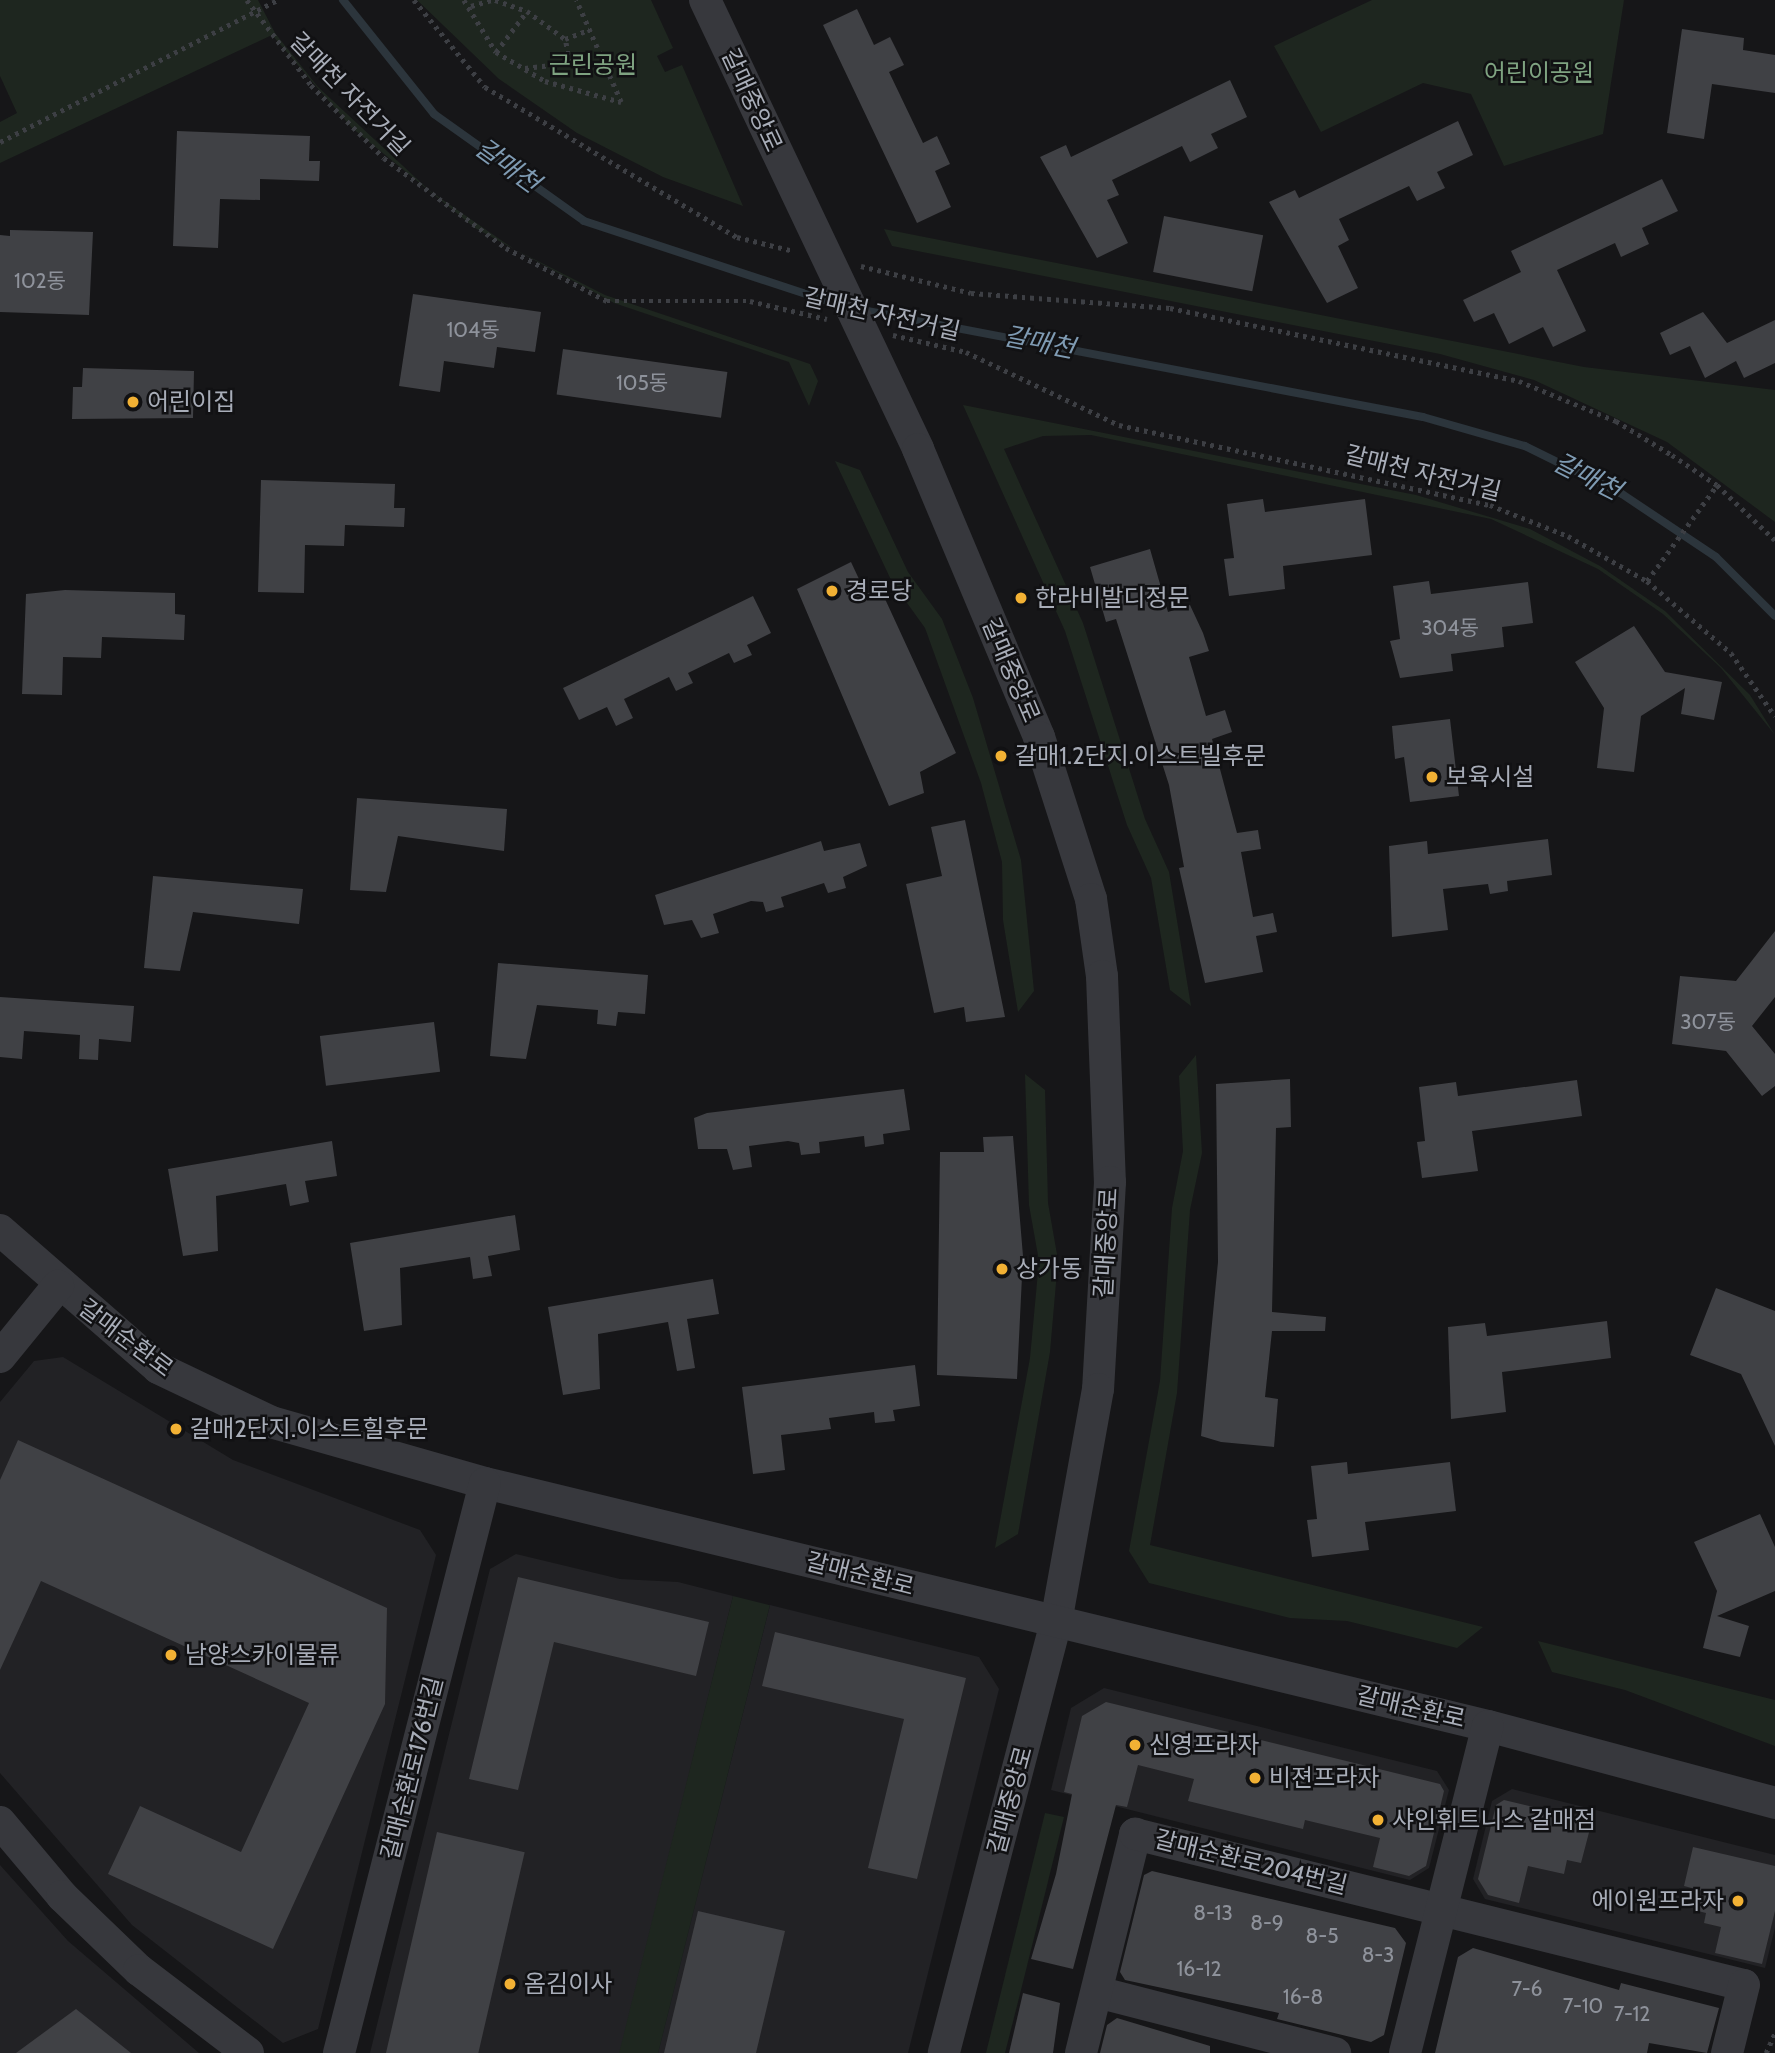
<!DOCTYPE html>
<meta charset="utf-8">
<style>
body{margin:0}
#map{position:relative;width:1775px;height:2053px;overflow:hidden;background:#161618;font-family:Cabin,"Noto Sans KR",sans-serif}
div>[style]{position:absolute}
[style*='--x']{left:calc(var(--x)*1px);top:calc(var(--y)*1px);width:calc(var(--w)*1px);rotate:calc(var(--a)*1deg)}
.built>*{inset:0;background:#222225}
.green>*{inset:0;background:#1e261f;transform-origin:0 0}
.stream>*{height:8px;margin:-4px;padding:0 4px;transform-origin:4px;border-radius:4px;background:#2c353c}
.building>*{inset:0;background:#404145;transform-origin:0 0}
.path>*{height:4.5px;margin-top:-2.25px;transform-origin:0;background:repeating-linear-gradient(90deg,#3d3f44 0 3.5px,transparent 0 8.5px)}
.minor>*{height:32px;margin:-16px;padding:0 16px;transform-origin:16px;border-radius:16px;background:#37383d}
.dots>*{width:19px;height:19px;translate:-50% -50%;box-sizing:border-box;border:4px solid #111113;border-radius:50%}
span{translate:-50% -50%;white-space:nowrap;text-align:center;line-height:1.15;-webkit-text-stroke:5px #111113;paint-order:stroke}
.number-label{font-size:21px;color:#8e929b}
.number-label span{-webkit-text-stroke-width:0}
.park-label{font-size:24px;color:#7fa381}
.street-label{font-size:24px;color:#a8adb8}
.poi-label{font-size:24px;color:#a8adb8}
.left{translate:0 -50%;text-align:left}
.right{translate:-100% -50%;text-align:right}
.water-label{font-size:26px;color:#7f9bb3;font-style:italic}
</style>
<div id="map">
<div class="built">
<i style="clip-path:polygon(63px 1357px,233px 1460px,420px 1530px,436px 1555px,318px 2029px,283px 2043px,132px 1925px,0 1773px,0 1402px,34px 1361px)"></i>
<i style="clip-path:polygon(516px 1554px,620px 1579px,678px 1582px,733px 1596px,620px 2053px,370px 2053px,490px 1569px)"></i>
<i style="clip-path:polygon(770px 1605px,979px 1657px,999px 1689px,908px 2053px,658px 2053px)"></i>
<i style="clip-path:polygon(1104px 1688px,1437px 1771px,1449px 1790px,1429px 1868px,1410px 1880px,1051px 1790px,1071px 1708px)"></i>
<i style="clip-path:polygon(1512px 1789px,1775px 1855px,1775px 1928px,1765px 1968px,1485px 1899px,1473px 1879px,1492px 1801px)"></i>
<i style="clip-path:polygon(0 1865px,68px 1941px,199px 2053px,0 2053px)"></i>
</div>
<div class="green">
<i style="clip-path:polygon(0 0,258px 0,275px 33px,318px 87px,430px 191px,514px 249px,605px 295px,810px 364px,818px 381px,809px 406px,789px 362px,614px 303px,475px 228px,352px 128px,272px 35px,0 163px,0 122px,17px 113px,0 76px)"></i>
<i style="clip-path:polygon(417px 0,651px 0,673px 48px,657px 56px,665px 72px,682px 65px,743px 206px,663px 177px,577px 133px,499px 79px)"></i>
<i style="clip-path:polygon(1372px 0,1624px 0,1603px 134px,1504px 166px,1471px 94px,1423px 83px,1321px 132px,1274px 46px)"></i>
<i style="clip-path:polygon(884px 229px,1584px 367px,1775px 390px,1775px 522px,1667px 442px,1534px 380px,1440px 354px,892px 246px)"></i>
<i style="clip-path:polygon(963px 405px,1416px 495px,1530px 529px,1600px 566px,1665px 611px,1750px 695px,1775px 735px,1721px 668px,1663px 614px,1598px 569px,1491px 519px,1091px 435px,1043px 436px,1004px 449px,1083px 623px,1145px 819px,1169px 872px,1191px 1006px,1170px 990px,1151px 878px,1127px 825px,1065px 631px)"></i>
<i style="clip-path:polygon(835px 461px,860px 470px,908px 572px,942px 619px,973px 698px,1021px 860px,1034px 991px,1018px 1012px,1003px 920px,1002px 862px,981px 783px,925px 628px,892px 582px)"></i>
<i style="clip-path:polygon(1196px 1055px,1202px 1153px,1190px 1210px,1177px 1393px,1150px 1545px,1483px 1627px,1457px 1648px,1347px 1621px,1290px 1618px,1149px 1583px,1129px 1551px,1160px 1381px,1172px 1208px,1183px 1151px,1179px 1076px)"></i>
<i style="clip-path:polygon(1025px 1074px,1045px 1090px,1048px 1203px,1058px 1260px,1050px 1352px,1018px 1534px,995px 1548px,1030px 1358px,1039px 1261px,1029px 1205px)"></i>
<i style="left:733px;top:1596px;width:38px;height:471px;rotate:14deg"></i>
<i style="clip-path:polygon(1538px 1641px,1775px 1700px,1775px 1746px,1625px 1690px,1552px 1672px)"></i>
<i style="clip-path:polygon(1045px 1813px,1064px 1817px,1022px 1986px,1005px 2053px,986px 2053px)"></i>
</div>
<div class="stream">
<i style="--x:343;--y:0;--w:146;--a:51.4"></i>
<i style="--x:434;--y:114;--w:184;--a:35.5"></i>
<i style="--x:584;--y:221;--w:272;--a:18.2"></i>
<i style="--x:862;--y:310;--w:571;--a:10.8"></i>
<i style="--x:1423;--y:417;--w:106;--a:15.9"></i>
<i style="--x:1525;--y:446;--w:108;--a:26.3"></i>
<i style="--x:1622;--y:494;--w:113;--a:33.8"></i>
<i style="--x:1716;--y:557;--w:83;--a:45"></i>
</div>
<div class="building">
<i style="clip-path:polygon(857px 9px,874px 45px,890px 37px,904px 65px,889px 72px,923px 143px,937px 136px,950px 164px,935px 171px,951px 207px,917px 223px,823px 25px)"></i>
<i style="clip-path:polygon(1682px 29px,1744px 38px,1743px 50px,1775px 55px,1775px 93px,1712px 84px,1704px 139px,1667px 133px)"></i>
<i style="clip-path:polygon(1230px 80px,1247px 117px,1211px 134px,1218px 148px,1190px 162px,1182px 146px,1112px 180px,1119px 195px,1107px 200px,1128px 243px,1097px 258px,1040px 157px,1066px 145px,1071px 157px)"></i>
<i style="clip-path:polygon(1458px 121px,1473px 155px,1437px 172px,1445px 188px,1417px 201px,1409px 186px,1339px 219px,1349px 240px,1338px 246px,1358px 288px,1327px 303px,1269px 202px,1295px 190px,1299px 198px)"></i>
<i style="clip-path:polygon(177px 131px,310px 136px,309px 161px,320px 161px,319px 181px,260px 179px,260px 200px,220px 199px,218px 248px,173px 246px)"></i>
<i style="clip-path:polygon(1662px 179px,1678px 211px,1642px 228px,1649px 244px,1621px 257px,1615px 243px,1557px 270px,1586px 331px,1553px 347px,1543px 327px,1509px 344px,1494px 313px,1474px 322px,1463px 300px,1521px 272px,1511px 251px)"></i>
<i style="left:1164px;top:216px;width:101px;height:57px;rotate:11deg"></i>
<i style="clip-path:polygon(10px 230px,93px 232px,89px 315px,0 312px,0 235px,10px 236px)"></i>
<i style="clip-path:polygon(413px 294px,541px 312px,535px 352px,497px 347px,494px 368px,444px 361px,440px 392px,399px 386px)"></i>
<i style="clip-path:polygon(1703px 312px,1727px 343px,1775px 320px,1775px 363px,1744px 378px,1736px 361px,1705px 378px,1690px 346px,1670px 355px,1660px 333px)"></i>
<i style="left:563px;top:349px;width:166px;height:46px;rotate:8deg"></i>
<i style="clip-path:polygon(83px 368px,194px 371px,193px 418px,72px 419px,73px 387px,82px 387px)"></i>
<i style="clip-path:polygon(261px 480px,395px 484px,394px 508px,405px 508px,404px 527px,345px 525px,344px 546px,305px 545px,304px 593px,258px 592px)"></i>
<i style="clip-path:polygon(1263px 499px,1265px 512px,1365px 499px,1372px 555px,1283px 566px,1285px 589px,1229px 596px,1224px 559px,1234px 558px,1227px 504px)"></i>
<i style="clip-path:polygon(1150px 549px,1168px 612px,1190px 605px,1203px 633px,1209px 651px,1189px 657px,1206px 716px,1225px 710px,1232px 732px,1212px 739px,1237px 833px,1258px 830px,1261px 849px,1241px 852px,1253px 917px,1273px 913px,1277px 932px,1256px 936px,1263px 972px,1205px 983px,1179px 868px,1184px 867px,1169px 785px,1116px 619px,1106px 622px,1090px 567px)"></i>
<i style="clip-path:polygon(851px 562px,866px 594px,880px 588px,956px 753px,920px 772px,924px 793px,889px 806px,797px 589px)"></i>
<i style="clip-path:polygon(1429px 581px,1431px 594px,1528px 582px,1533px 623px,1502px 627px,1504px 647px,1451px 654px,1453px 671px,1400px 678px,1390px 641px,1400px 639px,1393px 586px)"></i>
<i style="clip-path:polygon(65px 590px,175px 593px,175px 614px,185px 615px,184px 640px,102px 637px,101px 658px,63px 657px,62px 695px,22px 694px,26px 594px)"></i>
<i style="clip-path:polygon(753px 596px,771px 633px,747px 645px,752px 655px,734px 663px,729px 653px,688px 673px,693px 683px,676px 691px,669px 677px,624px 699px,633px 718px,616px 726px,607px 707px,579px 720px,563px 688px)"></i>
<i style="clip-path:polygon(1634px 626px,1665px 672px,1722px 682px,1714px 720px,1681px 714px,1685px 688px,1641px 716px,1634px 772px,1597px 768px,1604px 708px,1575px 662px)"></i>
<i style="clip-path:polygon(1450px 719px,1459px 796px,1410px 802px,1404px 757px,1395px 759px,1392px 726px)"></i>
<i style="clip-path:polygon(357px 798px,507px 809px,504px 851px,398px 836px,386px 892px,350px 890px)"></i>
<i style="clip-path:polygon(965px 820px,1005px 1017px,966px 1022px,964px 1007px,934px 1013px,906px 884px,942px 876px,931px 827px)"></i>
<i style="clip-path:polygon(1548px 839px,1552px 875px,1507px 881px,1508px 891px,1490px 894px,1488px 884px,1443px 889px,1448px 930px,1392px 937px,1389px 846px,1427px 841px,1428px 854px)"></i>
<i style="clip-path:polygon(821px 841px,824px 851px,860px 843px,867px 866px,843px 877px,846px 888px,828px 893px,824px 883px,781px 897px,784px 907px,766px 912px,763px 902px,751px 901px,713px 914px,719px 933px,701px 938px,692px 920px,664px 925px,655px 895px)"></i>
<i style="clip-path:polygon(153px 876px,303px 889px,299px 924px,193px 912px,180px 971px,144px 968px)"></i>
<i style="clip-path:polygon(1775px 931px,1775px 997px,1752px 1026px,1775px 1054px,1775px 1086px,1762px 1096px,1726px 1051px,1672px 1044px,1680px 976px,1736px 981px)"></i>
<i style="clip-path:polygon(498px 963px,648px 975px,645px 1014px,618px 1012px,616px 1026px,597px 1024px,598px 1010px,537px 1005px,526px 1059px,490px 1056px)"></i>
<i style="clip-path:polygon(0 997px,134px 1006px,131px 1042px,99px 1039px,98px 1060px,79px 1059px,80px 1035px,24px 1031px,22px 1059px,0 1057px)"></i>
<i style="left:434px;top:1022px;width:50px;height:115px;rotate:83deg"></i>
<i style="clip-path:polygon(1290px 1079px,1291px 1127px,1276px 1128px,1272px 1312px,1326px 1317px,1325px 1331px,1272px 1331px,1265px 1397px,1278px 1399px,1274px 1447px,1221px 1442px,1201px 1436px,1218px 1262px,1216px 1084px)"></i>
<i style="clip-path:polygon(1577px 1080px,1582px 1116px,1472px 1131px,1478px 1171px,1422px 1178px,1417px 1142px,1425px 1141px,1419px 1087px,1456px 1082px,1458px 1096px)"></i>
<i style="clip-path:polygon(904px 1089px,910px 1130px,883px 1134px,884px 1144px,865px 1147px,864px 1136px,819px 1142px,820px 1153px,801px 1155px,799px 1143px,788px 1141px,749px 1146px,752px 1167px,733px 1170px,727px 1149px,698px 1149px,694px 1118px,707px 1113px)"></i>
<i style="clip-path:polygon(1013px 1136px,1023px 1256px,1017px 1379px,937px 1375px,940px 1152px,984px 1152px,983px 1137px)"></i>
<i style="clip-path:polygon(332px 1141px,337px 1176px,305px 1181px,309px 1202px,290px 1206px,286px 1184px,216px 1196px,218px 1251px,183px 1256px,168px 1169px)"></i>
<i style="clip-path:polygon(515px 1215px,520px 1250px,488px 1256px,492px 1276px,473px 1279px,470px 1257px,400px 1268px,402px 1325px,364px 1331px,350px 1243px)"></i>
<i style="clip-path:polygon(713px 1279px,719px 1314px,687px 1319px,695px 1368px,677px 1371px,668px 1322px,598px 1334px,600px 1389px,563px 1395px,548px 1307px)"></i>
<i style="clip-path:polygon(1716px 1288px,1775px 1311px,1775px 1446px,1741px 1374px,1690px 1355px)"></i>
<i style="clip-path:polygon(1607px 1321px,1611px 1358px,1502px 1372px,1506px 1412px,1451px 1419px,1448px 1327px,1485px 1323px,1487px 1336px)"></i>
<i style="clip-path:polygon(915px 1365px,920px 1406px,893px 1410px,895px 1421px,875px 1423px,874px 1412px,829px 1418px,831px 1429px,781px 1435px,785px 1470px,753px 1474px,742px 1387px)"></i>
<i style="clip-path:polygon(18px 1440px,387px 1608px,385px 1704px,273px 1949px,108px 1874px,140px 1806px,241px 1852px,309px 1703px,41px 1581px,0 1670px,0 1480px)"></i>
<i style="clip-path:polygon(1347px 1462px,1348px 1474px,1450px 1462px,1456px 1511px,1365px 1522px,1369px 1550px,1312px 1557px,1307px 1520px,1317px 1519px,1311px 1466px)"></i>
<i style="clip-path:polygon(1760px 1514px,1775px 1547px,1775px 1591px,1717px 1616px,1749px 1626px,1740px 1657px,1703px 1648px,1717px 1591px,1694px 1542px)"></i>
<i style="clip-path:polygon(518px 1577px,709px 1622px,696px 1676px,554px 1642px,518px 1790px,469px 1779px)"></i>
<i style="clip-path:polygon(775px 1632px,966px 1678px,917px 1879px,868px 1868px,904px 1719px,762px 1686px)"></i>
<i style="clip-path:polygon(1106px 1702px,1440px 1784px,1444px 1791px,1426px 1866px,1409px 1876px,1373px 1867px,1380px 1838px,1305px 1820px,1303px 1829px,1188px 1801px,1194px 1779px,1138px 1765px,1127px 1807px,1116px 1805px,1073px 1969px,1031px 1959px,1056px 1874px,1072px 1794px,1064px 1792px,1082px 1716px)"></i>
<i style="clip-path:polygon(1504px 1800px,1592px 1821px,1581px 1863px,1567px 1860px,1564px 1874px,1528px 1866px,1519px 1903px,1488px 1895px,1478px 1879px,1496px 1805px)"></i>
<i style="left:437px;top:1832px;width:90px;height:227px;rotate:13deg"></i>
<i style="clip-path:polygon(1693px 1847px,1775px 1866px,1775px 1911px,1762px 1964px,1715px 1953px,1721px 1927px,1704px 1923px,1706px 1913px,1698px 1911px,1703px 1891px,1684px 1886px)"></i>
<i style="clip-path:polygon(1152px 1871px,1395px 1928px,1406px 1943px,1384px 2035px,1371px 2042px,1277px 2019px,1279px 2013px,1125px 1980px,1120px 1972px,1144px 1875px)"></i>
<i style="clip-path:polygon(698px 1911px,785px 1931px,756px 2053px,664px 2053px)"></i>
<i style="clip-path:polygon(1473px 1948px,1619px 1990px,1621px 1983px,1719px 2008px,1707px 2053px,1649px 2043px,1647px 2053px,1435px 2053px,1458px 1957px)"></i>
<i style="clip-path:polygon(1023px 1993px,1060px 2003px,1053px 2053px,1009px 2053px)"></i>
<i style="clip-path:polygon(76px 2009px,131px 2053px,16px 2053px)"></i>
<i style="clip-path:polygon(1117px 2018px,1210px 2046px,1210px 2053px,1100px 2053px,1107px 2025px)"></i>
</div>
<div class="path">
<i style="--x:247;--y:0;--w:106;--a:53"></i>
<i style="--x:311;--y:85;--w:103;--a:45"></i>
<i style="--x:384;--y:158;--w:152;--a:36.4"></i>
<i style="--x:506;--y:248;--w:114;--a:27.7"></i>
<i style="--x:607;--y:301;--w:143;--a:0"></i>
<i style="--x:750;--y:301;--w:79;--a:13.2"></i>
<i style="--x:414;--y:0;--w:112;--a:50.8"></i>
<i style="--x:485;--y:87;--w:293;--a:30.8"></i>
<i style="--x:737;--y:237;--w:59;--a:13.8"></i>
<i style="--x:464;--y:0;--w:61;--a:58.4"></i>
<i style="--x:496;--y:52;--w:57;--a:30.6"></i>
<i style="--x:545;--y:81;--w:79;--a:15.4"></i>
<i style="--x:621;--y:102;--w:111;--a:-113.8"></i>
<i style="--x:495;--y:0;--w:34;--a:19"></i>
<i style="--x:527;--y:11;--w:47;--a:36.4"></i>
<i style="--x:565;--y:39;--w:26;--a:-21"></i>
<i style="--x:471;--y:6;--w:22;--a:-16"></i>
<i style="--x:496;--y:52;--w:51;--a:-52.9"></i>
<i style="--x:525;--y:68;--w:44;--a:-6.5"></i>
<i style="--x:569;--y:63;--w:24;--a:-99"></i>
<i style="--x:0;--y:142;--w:311;--a:-27.1"></i>
<i style="--x:861;--y:266;--w:113;--a:13.8"></i>
<i style="--x:971;--y:293;--w:200;--a:4.3"></i>
<i style="--x:1170;--y:308;--w:357;--a:11.8"></i>
<i style="--x:1519;--y:381;--w:105;--a:22.4"></i>
<i style="--x:1616;--y:421;--w:66;--a:31.3"></i>
<i style="--x:1672;--y:455;--w:54;--a:33.7"></i>
<i style="--x:1717;--y:485;--w:80;--a:43.5"></i>
<i style="--x:893;--y:335;--w:75;--a:13.1"></i>
<i style="--x:966;--y:352;--w:170;--a:25.5"></i>
<i style="--x:1119;--y:425;--w:380;--a:12.2"></i>
<i style="--x:1490;--y:505;--w:84;--a:21.7"></i>
<i style="--x:1568;--y:536;--w:91;--a:29.7"></i>
<i style="--x:1647;--y:581;--w:111;--a:40.6"></i>
<i style="--x:1731;--y:653;--w:77;--a:55.1"></i>
<i style="--x:1647;--y:581;--w:119;--a:-53.9"></i>
<i style="--x:1766;--y:2053;--w:22;--a:-66"></i>
</div>
<div class="minor">
<i style="--x:705;--y:0;--w:497;--a:64.6"></i>
<i style="--x:918;--y:449;--w:312;--a:67.2"></i>
<i style="--x:1039;--y:737;--w:170;--a:72.2"></i>
<i style="--x:1091;--y:899;--w:78;--a:81.9"></i>
<i style="--x:1102;--y:976;--w:206;--a:87.8"></i>
<i style="--x:1110;--y:1182;--w:207;--a:93.3"></i>
<i style="--x:1098;--y:1389;--w:237;--a:100.2"></i>
<i style="--x:1056;--y:1622;--w:445;--a:104.6"></i>
<i style="--x:0;--y:1230;--w:210;--a:41.1"></i>
<i style="--x:158;--y:1368;--w:125;--a:25.5"></i>
<i style="--x:271;--y:1422;--w:223;--a:15.9"></i>
<i style="--x:485;--y:1483;--w:1032;--a:13.62"></i>
<i style="--x:1488;--y:1726;--w:297;--a:15"></i>
<i style="--x:0;--y:1357;--w:92;--a:-50.8"></i>
<i style="--x:0;--y:1822;--w:97;--a:50"></i>
<i style="--x:62;--y:1896;--w:107;--a:43.9"></i>
<i style="--x:139;--y:1970;--w:137;--a:37.3"></i>
<i style="--x:1097;--y:1992;--w:246;--a:14.4"></i>
<i style="--x:339;--y:2053;--w:588;--a:-75.63"></i>
<i style="--x:1081;--y:2053;--w:226;--a:-76.1"></i>
<i style="--x:1135;--y:1834;--w:627;--a:13.93"></i>
<i style="--x:1744;--y:1985;--w:70;--a:104"></i>
<i style="--x:1405;--y:2053;--w:337;--a:-75.8"></i>
</div>
<div class="dots">
<i style="left:133px;top:402px;background:#f2b134"></i>
<i style="left:832px;top:591px;background:#f2b134"></i>
<i style="left:1021px;top:598px;background:#f2b134"></i>
<i style="left:1001px;top:756px;background:#f2b134"></i>
<i style="left:1432px;top:777px;background:#f2b134"></i>
<i style="left:1002px;top:1269px;background:#f2b134"></i>
<i style="left:176px;top:1429px;background:#f2b134"></i>
<i style="left:171px;top:1655px;background:#f2b134"></i>
<i style="left:1135px;top:1745px;background:#f2b134"></i>
<i style="left:1255px;top:1778px;background:#f2b134"></i>
<i style="left:1378px;top:1820px;background:#f2b134"></i>
<i style="left:1738px;top:1901px;background:#f2b134"></i>
<i style="left:510px;top:1984px;background:#f2b134"></i>
</div>
<div class="number-label">
<span style="left:40px;top:281px">102동</span>
<span style="left:473px;top:330px">104동</span>
<span style="left:642px;top:383px">105동</span>
<span style="left:1450px;top:628px">304동</span>
<span style="left:1708px;top:1022px">307동</span>
<span style="left:1213px;top:1913px">8-13</span>
<span style="left:1267px;top:1923px">8-9</span>
<span style="left:1322px;top:1936px">8-5</span>
<span style="left:1378px;top:1955px">8-3</span>
<span style="left:1199px;top:1969px">16-12</span>
<span style="left:1527px;top:1989px">7-6</span>
<span style="left:1303px;top:1997px">16-8</span>
<span style="left:1583px;top:2006px">7-10</span>
<span style="left:1632px;top:2014px">7-12</span>
</div>
<div class="park-label">
<span style="left:593px;top:65px">근린공원</span>
<span style="left:1539px;top:73px">어린이공원</span>
</div>
<div class="street-label">
<span style="left:350px;top:94px;rotate:46deg">갈매천 자전거길</span>
<span style="left:752px;top:100px;rotate:65deg">갈매중앙로</span>
<span style="left:882px;top:314px;rotate:13deg">갈매천 자전거길</span>
<span style="left:1423px;top:473px;rotate:14deg">갈매천 자전거길</span>
<span style="left:1011px;top:670px;rotate:67deg">갈매중앙로</span>
<span style="left:1106px;top:1243px;rotate:-87deg">갈매중앙로</span>
<span style="left:126px;top:1338px;rotate:37deg">갈매순환로</span>
<span style="left:860px;top:1574px;rotate:14deg">갈매순환로</span>
<span style="left:1411px;top:1707px;rotate:13deg">갈매순환로</span>
<span style="left:412px;top:1768px;rotate:-76deg">갈매순환로176번길</span>
<span style="left:1010px;top:1800px;rotate:-75deg">갈매중앙로</span>
<span style="left:1251px;top:1862px;rotate:14deg">갈매순환로204번길</span>
</div>
<div class="poi-label">
<span class="left" style="left:147px;top:402px">어린이집</span>
<span class="left" style="left:846px;top:591px">경로당</span>
<span class="left" style="left:1035px;top:598px">한라비발디정문</span>
<span class="left" style="left:1015px;top:756px">갈매1.2단지.이스트빌후문</span>
<span class="left" style="left:1446px;top:777px">보육시설</span>
<span class="left" style="left:1016px;top:1269px">상가동</span>
<span class="left" style="left:190px;top:1429px">갈매2단지.이스트힐후문</span>
<span class="left" style="left:185px;top:1655px">남양스카이물류</span>
<span class="left" style="left:1149px;top:1745px">신영프라자</span>
<span class="left" style="left:1269px;top:1778px">비젼프라자</span>
<span class="left" style="left:1392px;top:1820px">샤인휘트니스 갈매점</span>
<span class="right" style="left:1724px;top:1901px">에이원프라자</span>
<span class="left" style="left:524px;top:1984px">옴김이사</span>
</div>
<div class="water-label">
<span style="left:507px;top:166px;rotate:36deg">갈매천</span>
<span style="left:1039px;top:343px;rotate:11deg">갈매천</span>
<span style="left:1587px;top:477px;rotate:27deg">갈매천</span>
</div>
</div>
